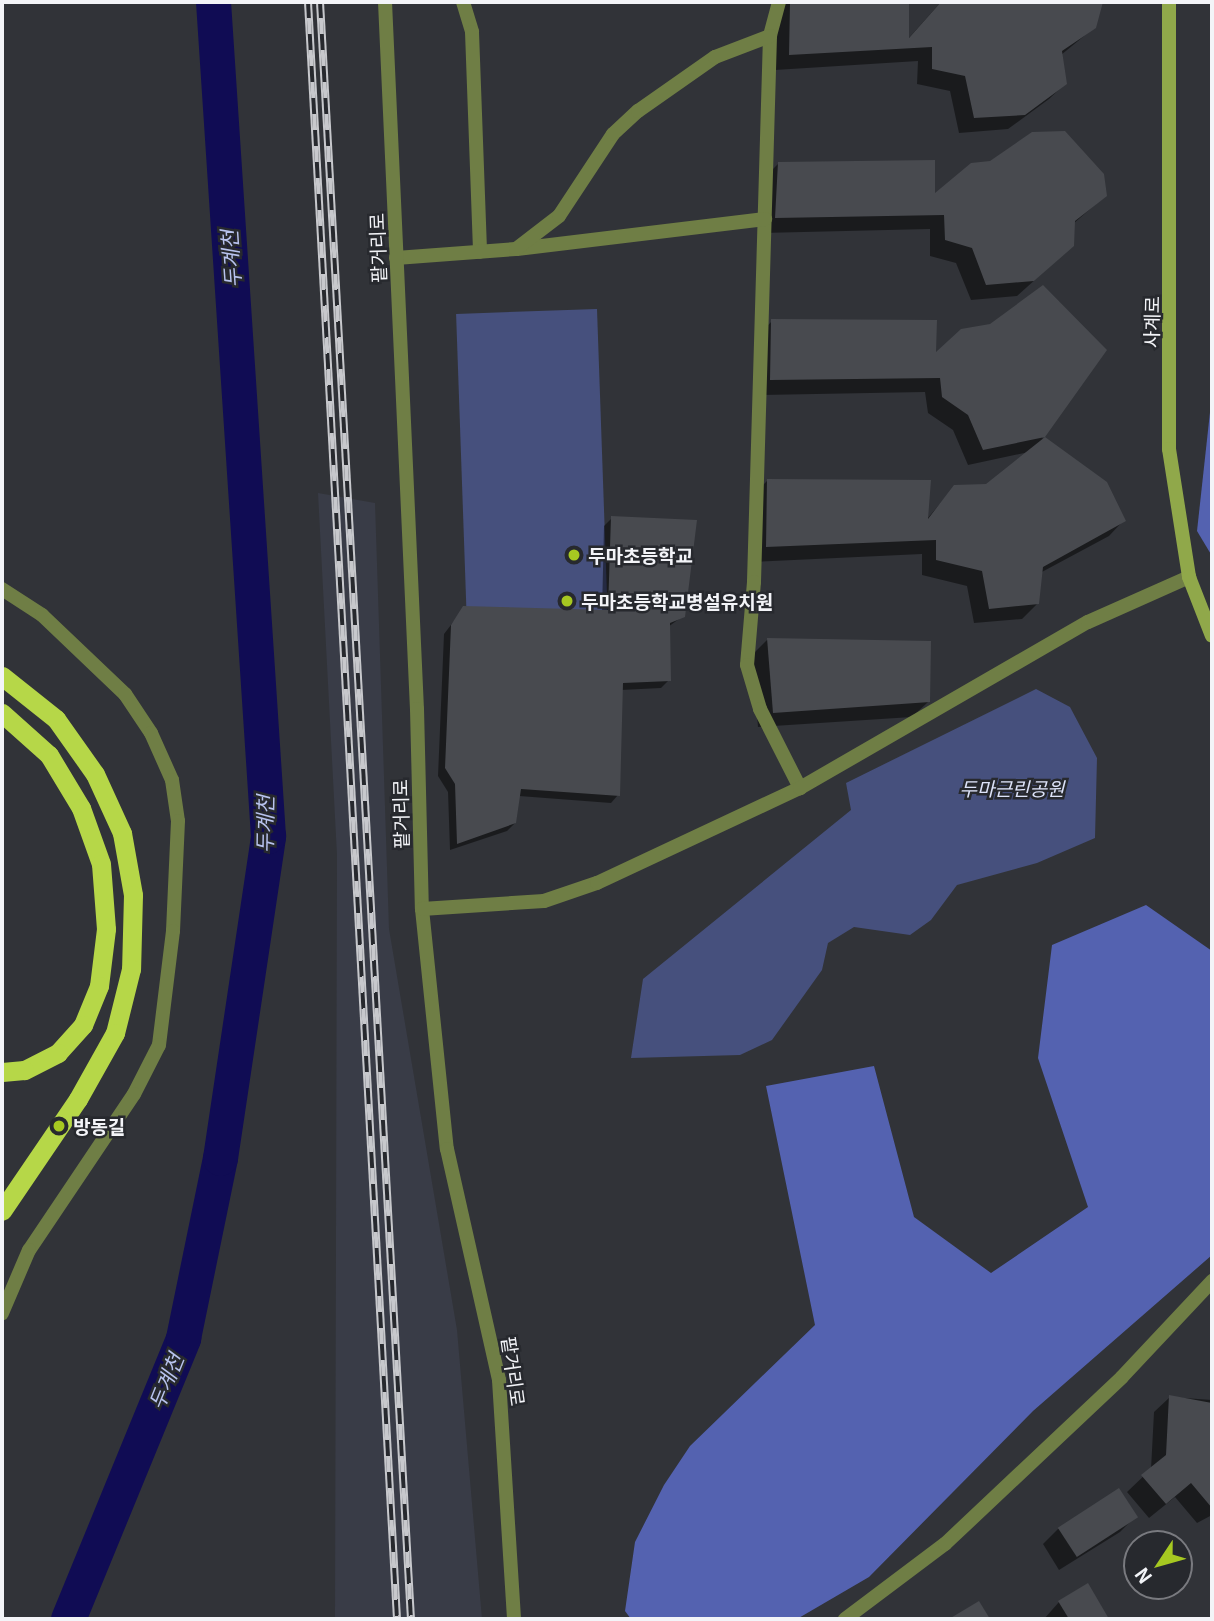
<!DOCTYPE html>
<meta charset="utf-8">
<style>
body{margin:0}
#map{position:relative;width:1214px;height:1621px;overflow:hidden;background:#313338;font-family:Georgia,"Noto Sans KR",serif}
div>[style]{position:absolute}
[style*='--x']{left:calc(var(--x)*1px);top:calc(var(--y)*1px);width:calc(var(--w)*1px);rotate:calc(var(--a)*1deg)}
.built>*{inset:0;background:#393c47}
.green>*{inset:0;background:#46507d;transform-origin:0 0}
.forest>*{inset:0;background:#5462b0}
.shadow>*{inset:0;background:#0007}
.river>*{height:35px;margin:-17.5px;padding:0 17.5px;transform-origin:17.5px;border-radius:17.5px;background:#100c54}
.building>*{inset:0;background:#484a4f;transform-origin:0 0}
.minor>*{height:14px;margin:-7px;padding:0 7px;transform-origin:7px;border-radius:7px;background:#6f7e45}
.tertiary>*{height:14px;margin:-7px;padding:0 7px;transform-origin:7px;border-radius:7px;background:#6f7e45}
.secondary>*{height:14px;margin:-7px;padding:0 7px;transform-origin:7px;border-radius:7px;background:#90a84a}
.trunk>*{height:19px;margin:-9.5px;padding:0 9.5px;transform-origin:9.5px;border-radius:9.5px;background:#b6d748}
.rail>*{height:8px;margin-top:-4px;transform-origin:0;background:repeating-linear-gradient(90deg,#27292e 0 16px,#c7c8cc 0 32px);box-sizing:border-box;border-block:2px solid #c7c8cc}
.dots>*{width:19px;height:19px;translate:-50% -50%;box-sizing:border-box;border:4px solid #27292e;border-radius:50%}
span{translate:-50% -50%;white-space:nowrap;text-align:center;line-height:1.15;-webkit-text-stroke:5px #27292e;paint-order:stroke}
.street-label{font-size:19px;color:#f3f4f8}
.poi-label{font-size:19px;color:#f3f4f8;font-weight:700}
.left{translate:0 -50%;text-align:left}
.park-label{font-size:19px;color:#dde3f9;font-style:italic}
.water-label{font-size:21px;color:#b8c3ee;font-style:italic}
.frame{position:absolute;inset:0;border:4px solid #f3f4f8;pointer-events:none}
.north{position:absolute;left:1123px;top:1530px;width:70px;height:70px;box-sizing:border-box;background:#27292e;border:2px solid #797a7f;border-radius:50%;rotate:234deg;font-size:19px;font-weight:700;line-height:28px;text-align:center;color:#f3f4f8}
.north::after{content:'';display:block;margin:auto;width:24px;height:32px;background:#a6c821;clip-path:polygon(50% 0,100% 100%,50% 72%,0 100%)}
</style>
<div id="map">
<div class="built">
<i style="clip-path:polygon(318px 493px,375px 503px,389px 929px,457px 1330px,482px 1619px,335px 1619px,337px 855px)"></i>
</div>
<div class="green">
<i style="left:597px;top:309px;width:301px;height:141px;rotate:88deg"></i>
<i style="clip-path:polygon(1036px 689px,1070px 707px,1097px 758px,1095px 838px,1037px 863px,957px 885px,931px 920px,910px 935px,854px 927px,828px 943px,822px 970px,772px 1040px,740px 1055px,631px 1058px,643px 979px,851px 810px,846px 783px)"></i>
</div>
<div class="forest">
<i style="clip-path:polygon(1212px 394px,1212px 556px,1197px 531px)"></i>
<i style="clip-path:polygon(1146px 905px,1212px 951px,1212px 1255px,1033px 1411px,869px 1577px,797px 1619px,631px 1619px,625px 1611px,635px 1542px,664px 1485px,690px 1446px,815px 1325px,766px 1086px,874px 1066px,914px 1217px,991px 1273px,1088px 1207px,1038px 1058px,1052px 945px)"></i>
</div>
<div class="shadow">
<i style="clip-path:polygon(786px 2px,907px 2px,907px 40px,941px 2px,1101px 2px,1095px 27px,1061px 55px,1065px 84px,1049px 99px,1008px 129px,959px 133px,950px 91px,917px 84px,918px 61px,775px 70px,776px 12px)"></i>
<i style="clip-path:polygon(779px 163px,933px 196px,1105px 196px,1073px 224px,1056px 261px,1017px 296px,971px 300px,956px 263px,930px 256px,930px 229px,760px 233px,763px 179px)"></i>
<i style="clip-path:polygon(772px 321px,935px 356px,1105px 351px,1042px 438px,1106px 483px,1124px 520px,1109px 536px,1040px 573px,1037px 604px,1022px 619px,974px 623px,967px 586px,922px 575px,922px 554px,751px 562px,752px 496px,767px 481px,927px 519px,955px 486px,986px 486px,1029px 452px,968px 465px,953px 430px,928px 413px,925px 392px,755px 395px,757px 337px)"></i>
<i style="clip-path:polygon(612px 518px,683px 616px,668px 627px,669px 680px,661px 688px,621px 690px,618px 795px,611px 803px,519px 796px,515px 823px,507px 831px,450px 850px,448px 792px,438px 776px,444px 634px,464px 608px,602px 612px,604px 526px)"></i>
<i style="clip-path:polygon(767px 640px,928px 702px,912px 717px,758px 727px,752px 655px)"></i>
<i style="clip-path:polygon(1170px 1397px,1212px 1400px,1212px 1515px,1197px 1523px,1175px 1497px,1149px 1518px,1127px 1492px,1151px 1469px,1154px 1412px)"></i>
<i style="clip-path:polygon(1135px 1517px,1120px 1532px,1059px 1570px,1043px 1544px,1058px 1529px)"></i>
<i style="clip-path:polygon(1087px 1585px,1107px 1619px,1044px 1619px,1059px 1602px)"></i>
</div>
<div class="river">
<i style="--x:68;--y:1619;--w:304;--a:-67.7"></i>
<i style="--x:183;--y:1338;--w:184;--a:-78.4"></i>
<i style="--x:220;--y:1158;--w:326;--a:-81.5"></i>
<i style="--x:268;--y:836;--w:836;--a:-93.77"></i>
</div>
<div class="building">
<i style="clip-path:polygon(790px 2px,909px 2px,909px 38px,941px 2px,1103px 2px,1096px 28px,1062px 51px,1067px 84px,1025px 115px,974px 118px,965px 76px,932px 69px,932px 47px,789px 55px)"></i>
<i style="clip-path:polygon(1065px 131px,1104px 174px,1107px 196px,1075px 221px,1074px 246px,1034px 281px,986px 285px,972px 248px,945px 240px,944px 215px,775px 218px,778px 162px,935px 160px,935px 193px,971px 163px,990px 161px,1032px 132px)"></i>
<i style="clip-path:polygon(1043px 285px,1107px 350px,1045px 437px,983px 450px,968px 415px,942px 397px,940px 378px,770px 380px,771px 319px,937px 320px,936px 352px,961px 329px,990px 324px)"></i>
<i style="clip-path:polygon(1045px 437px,1107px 482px,1126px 521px,1043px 567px,1039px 604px,989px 609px,982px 571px,936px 560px,936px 540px,766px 547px,767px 479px,931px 480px,928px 519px,954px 485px,986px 484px)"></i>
<i style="clip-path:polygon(611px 516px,697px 520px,685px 617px,670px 623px,671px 681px,623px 683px,620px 796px,521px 789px,516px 823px,457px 844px,455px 784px,445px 768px,451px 625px,463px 606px,608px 610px)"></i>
<i style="clip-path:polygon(767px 638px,931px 641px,930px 702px,773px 713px)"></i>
<i style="clip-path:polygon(1169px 1395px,1212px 1403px,1212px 1508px,1191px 1483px,1166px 1504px,1141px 1475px,1166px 1455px)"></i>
<i style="left:1119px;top:1488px;width:35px;height:73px;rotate:57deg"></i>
<i style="clip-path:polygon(1088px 1583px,1109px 1619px,1069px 1619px,1058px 1601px)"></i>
<i style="clip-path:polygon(979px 1601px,990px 1619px,949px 1619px)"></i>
</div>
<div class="minor">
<i style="--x:463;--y:2;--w:31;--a:73"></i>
<i style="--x:472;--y:32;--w:220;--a:87.9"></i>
<i style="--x:779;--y:2;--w:35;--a:105"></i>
<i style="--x:770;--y:36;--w:546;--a:91.68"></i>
<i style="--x:754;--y:582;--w:83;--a:94.8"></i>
<i style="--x:747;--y:665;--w:46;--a:73.5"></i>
<i style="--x:760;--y:709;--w:89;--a:63.1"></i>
<i style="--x:517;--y:249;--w:250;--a:-6.9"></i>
<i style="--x:396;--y:258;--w:120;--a:-4.3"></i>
<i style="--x:516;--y:249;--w:54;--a:-37.5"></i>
<i style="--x:559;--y:216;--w:98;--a:-56.6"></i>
<i style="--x:613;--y:134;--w:34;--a:-43"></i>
<i style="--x:638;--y:111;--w:94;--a:-35"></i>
<i style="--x:715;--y:57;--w:59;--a:-20.9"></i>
<i style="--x:2;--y:589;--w:48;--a:33"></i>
<i style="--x:42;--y:615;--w:115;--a:43.6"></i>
<i style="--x:125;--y:694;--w:47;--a:56.3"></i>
<i style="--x:151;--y:733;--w:51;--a:65.9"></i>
<i style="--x:172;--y:780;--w:41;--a:81.7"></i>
<i style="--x:178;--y:821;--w:110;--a:92.6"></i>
<i style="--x:173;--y:931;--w:115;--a:97"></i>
<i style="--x:159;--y:1045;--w:55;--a:117"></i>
<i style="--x:134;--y:1094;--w:188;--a:123.9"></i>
<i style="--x:29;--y:1250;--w:69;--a:113.2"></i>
<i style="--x:845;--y:1619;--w:125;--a:-36.9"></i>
<i style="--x:945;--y:1544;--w:243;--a:-43.3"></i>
<i style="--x:1122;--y:1377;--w:132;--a:-46.8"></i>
</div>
<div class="tertiary">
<i style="--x:385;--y:2;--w:708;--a:87.41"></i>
<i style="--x:417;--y:709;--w:200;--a:88.6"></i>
<i style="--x:422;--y:909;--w:241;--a:84.1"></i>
<i style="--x:447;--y:1149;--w:237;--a:77.3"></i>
<i style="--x:499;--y:1380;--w:239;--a:86.4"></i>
<i style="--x:422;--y:909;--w:122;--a:-3.8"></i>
<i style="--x:544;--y:901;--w:56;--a:-18.8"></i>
<i style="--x:597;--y:883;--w:224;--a:-25.1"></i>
<i style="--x:800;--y:788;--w:332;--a:-30"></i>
<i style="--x:1088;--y:622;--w:111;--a:-24"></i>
</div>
<div class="secondary">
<i style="--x:1169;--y:2;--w:447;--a:90"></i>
<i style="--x:1169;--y:449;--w:130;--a:81.1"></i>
<i style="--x:1189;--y:577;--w:63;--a:68.7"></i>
</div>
<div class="trunk">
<i style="--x:2;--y:676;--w:69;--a:38.5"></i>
<i style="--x:56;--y:719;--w:67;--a:54.7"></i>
<i style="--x:95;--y:774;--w:65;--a:65.4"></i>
<i style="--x:122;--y:833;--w:63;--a:79.9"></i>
<i style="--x:133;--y:895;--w:74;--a:91.5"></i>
<i style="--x:131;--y:969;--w:66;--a:104"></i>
<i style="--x:115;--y:1033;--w:76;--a:119.3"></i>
<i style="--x:78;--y:1099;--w:135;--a:124.2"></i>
<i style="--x:2;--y:713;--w:63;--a:41.8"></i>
<i style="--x:49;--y:755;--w:62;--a:58.9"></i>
<i style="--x:81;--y:808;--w:59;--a:70.3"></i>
<i style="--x:101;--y:864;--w:65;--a:85.6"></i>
<i style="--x:106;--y:929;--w:57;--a:97"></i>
<i style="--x:99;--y:986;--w:42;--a:112.3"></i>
<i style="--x:83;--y:1025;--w:38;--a:132"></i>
<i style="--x:58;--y:1053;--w:38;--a:153"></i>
<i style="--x:24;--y:1070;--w:22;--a:175"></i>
</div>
<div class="rail">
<i style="--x:308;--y:2;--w:1619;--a:86.85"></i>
<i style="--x:320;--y:2;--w:1620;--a:86.78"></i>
</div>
<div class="dots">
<i style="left:574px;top:555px;background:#a6c821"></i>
<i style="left:567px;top:601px;background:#a6c821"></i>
<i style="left:59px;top:1126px;background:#a6c821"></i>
</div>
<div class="street-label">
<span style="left:377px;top:248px;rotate:-92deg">팥거리로</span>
<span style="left:1151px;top:322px;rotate:-89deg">사계로</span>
<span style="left:400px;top:814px;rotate:-91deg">팥거리로</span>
<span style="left:514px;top:1371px;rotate:82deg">팥거리로</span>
</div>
<div class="poi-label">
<span class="left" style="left:588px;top:555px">두마초등학교</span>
<span class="left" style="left:581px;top:601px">두마초등학교병설유치원</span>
<span class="left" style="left:73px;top:1126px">방동길</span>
</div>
<div class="park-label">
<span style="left:1012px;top:788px">두마근린공원</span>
</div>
<div class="water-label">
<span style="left:230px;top:259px;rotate:-94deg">두계천</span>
<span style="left:264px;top:824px;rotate:-89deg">두계천</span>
<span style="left:165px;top:1381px;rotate:-68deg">두계천</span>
</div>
<div class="frame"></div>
<div class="north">N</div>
</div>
